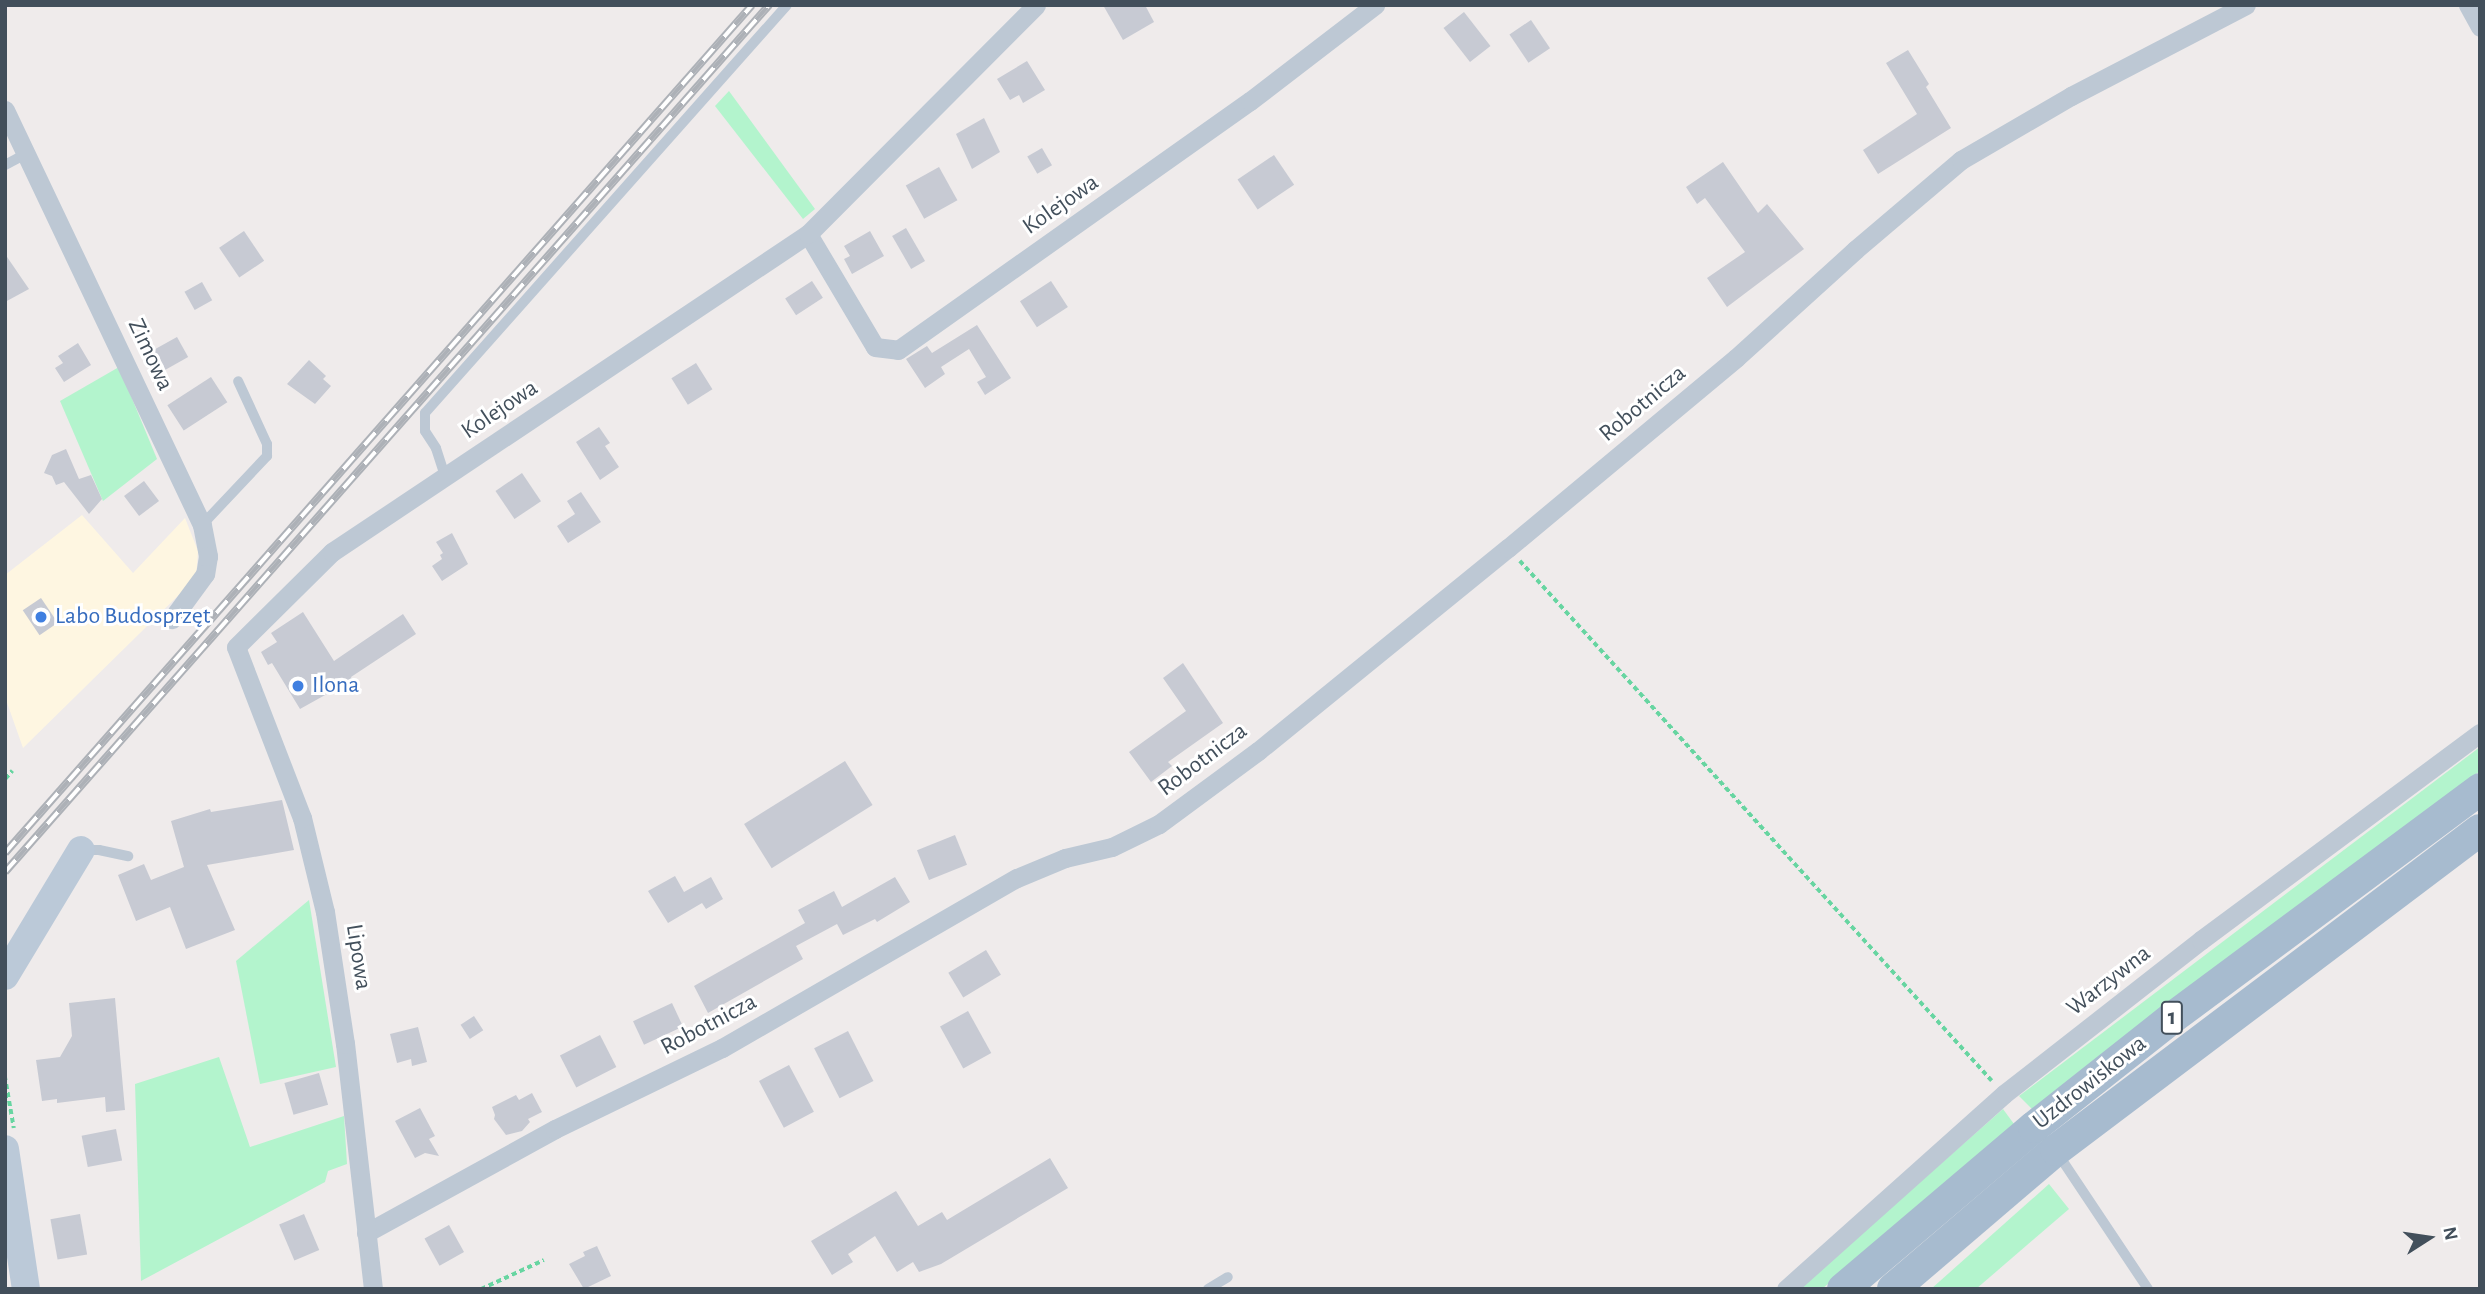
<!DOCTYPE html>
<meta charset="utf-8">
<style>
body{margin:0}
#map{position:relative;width:2485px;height:1294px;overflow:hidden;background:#efebeb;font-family:"Alegreya Sans",sans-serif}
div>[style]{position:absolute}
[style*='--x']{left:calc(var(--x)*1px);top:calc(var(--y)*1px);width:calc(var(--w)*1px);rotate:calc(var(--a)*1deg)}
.commercial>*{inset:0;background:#fef6e1}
.green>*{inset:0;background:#b3f4cd}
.building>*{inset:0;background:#c7cad3;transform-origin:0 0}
.path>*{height:3.5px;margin-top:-1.75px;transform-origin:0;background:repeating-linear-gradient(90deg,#67d5a1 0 5px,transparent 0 8.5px)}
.lane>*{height:10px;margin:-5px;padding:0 5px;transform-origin:5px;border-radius:5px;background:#bdc8d4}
.street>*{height:19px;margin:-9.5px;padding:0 9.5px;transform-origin:9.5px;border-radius:9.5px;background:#bdc8d4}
.secondary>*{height:28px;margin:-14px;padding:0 14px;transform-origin:14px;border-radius:14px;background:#bbc9d8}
.primary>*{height:32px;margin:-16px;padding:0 16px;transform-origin:16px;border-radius:16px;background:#a7bbcf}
.rail>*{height:8px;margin-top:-4px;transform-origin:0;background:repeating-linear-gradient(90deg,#fff 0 16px,#adb1b7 0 32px);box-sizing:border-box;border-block:2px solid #adb1b7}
.dots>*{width:19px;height:19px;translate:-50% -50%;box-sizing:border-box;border:4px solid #fff;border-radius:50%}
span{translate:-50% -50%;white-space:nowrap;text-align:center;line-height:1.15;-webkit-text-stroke:6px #fff;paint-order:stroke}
.shield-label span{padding:2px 5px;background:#fff;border:2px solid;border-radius:5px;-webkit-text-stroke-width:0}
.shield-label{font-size:23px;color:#424f5b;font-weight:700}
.street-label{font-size:24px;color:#424f5b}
.shop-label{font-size:24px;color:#366cbe}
.left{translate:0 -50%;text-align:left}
.frame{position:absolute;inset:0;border:7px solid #424f5b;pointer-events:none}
.north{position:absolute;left:2394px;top:1203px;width:70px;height:70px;-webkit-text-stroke:5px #fff;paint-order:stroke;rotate:78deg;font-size:19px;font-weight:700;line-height:28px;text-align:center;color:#424f5b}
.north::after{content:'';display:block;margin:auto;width:24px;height:32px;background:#424f5b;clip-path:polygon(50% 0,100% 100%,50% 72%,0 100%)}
</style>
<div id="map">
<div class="commercial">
<i style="clip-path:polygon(82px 515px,133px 573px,185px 518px,198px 551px,196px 578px,23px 748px,5px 697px,5px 575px)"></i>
</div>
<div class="green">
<i style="clip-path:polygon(729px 91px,815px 209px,803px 219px,715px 106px)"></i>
<i style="clip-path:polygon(119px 367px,157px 459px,103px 501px,60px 401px)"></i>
<i style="clip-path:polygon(2480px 747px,2480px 771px,2370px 855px,2032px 1109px,2019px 1096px)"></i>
<i style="clip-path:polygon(309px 900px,336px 1067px,260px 1084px,236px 961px)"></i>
<i style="clip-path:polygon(219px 1057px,250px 1147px,344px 1116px,347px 1164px,328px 1171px,325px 1182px,141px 1281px,135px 1084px)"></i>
<i style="clip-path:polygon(2003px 1109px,2014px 1124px,1822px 1289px,1798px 1289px)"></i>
<i style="clip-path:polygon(2049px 1184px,2069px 1209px,1976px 1289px,1931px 1289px)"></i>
</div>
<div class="building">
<i style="clip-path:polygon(1103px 5px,1145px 5px,1154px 22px,1123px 40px)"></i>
<i style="left:1464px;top:12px;width:43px;height:26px;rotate:52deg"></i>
<i style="left:1531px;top:20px;width:34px;height:26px;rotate:56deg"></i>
<i style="clip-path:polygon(1908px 50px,1929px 84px,1926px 87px,1951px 128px,1878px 174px,1863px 150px,1917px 114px,1886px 63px)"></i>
<i style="clip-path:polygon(1027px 61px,1045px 90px,1023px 103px,1019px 95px,1010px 100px,997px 79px)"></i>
<i style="clip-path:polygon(984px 118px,1000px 152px,972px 169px,956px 134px)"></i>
<i style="left:1042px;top:148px;width:20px;height:17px;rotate:60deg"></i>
<i style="left:1274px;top:155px;width:36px;height:44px;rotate:56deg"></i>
<i style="clip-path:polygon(1723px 162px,1758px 213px,1767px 204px,1804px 249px,1727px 307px,1707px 278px,1745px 252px,1705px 198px,1697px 204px,1686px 187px)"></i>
<i style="left:939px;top:167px;width:38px;height:38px;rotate:61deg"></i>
<i style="left:906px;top:228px;width:38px;height:16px;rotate:60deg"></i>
<i style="left:244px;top:231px;width:36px;height:30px;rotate:56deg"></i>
<i style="clip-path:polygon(870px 231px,884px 256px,852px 274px,844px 259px,850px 256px,844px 246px)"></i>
<i style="clip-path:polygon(5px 254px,29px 289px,5px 302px)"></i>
<i style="left:812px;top:281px;width:20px;height:32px;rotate:57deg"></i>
<i style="left:1051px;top:281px;width:31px;height:37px;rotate:57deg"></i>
<i style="left:202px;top:282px;width:21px;height:20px;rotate:61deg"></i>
<i style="clip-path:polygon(977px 325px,1011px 378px,985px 395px,977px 382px,986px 377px,969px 349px,941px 367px,945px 374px,925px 388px,906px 359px,927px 346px,932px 353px)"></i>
<i style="left:177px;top:337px;width:23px;height:32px;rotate:61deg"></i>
<i style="clip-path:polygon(78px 343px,91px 365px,64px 382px,55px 368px,63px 363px,58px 356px)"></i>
<i style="clip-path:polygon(309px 360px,326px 376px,323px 379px,331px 386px,315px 404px,287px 384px)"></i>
<i style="left:696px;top:363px;width:31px;height:29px;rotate:58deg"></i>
<i style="left:211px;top:377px;width:30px;height:52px;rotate:57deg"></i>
<i style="clip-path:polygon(599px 427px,610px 443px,605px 446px,619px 467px,600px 480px,576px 442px)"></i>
<i style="clip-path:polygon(66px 449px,79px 479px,91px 475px,102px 499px,89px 514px,64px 482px,56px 485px,52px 476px,44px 473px,52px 455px)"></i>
<i style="left:522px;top:473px;width:34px;height:32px;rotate:56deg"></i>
<i style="left:144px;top:481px;width:25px;height:25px;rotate:53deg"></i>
<i style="clip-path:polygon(581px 492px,601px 522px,568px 543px,557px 526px,575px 514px,567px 501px)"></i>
<i style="clip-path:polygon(452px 533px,468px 564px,442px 581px,432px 566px,442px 559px,440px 555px,443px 553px,436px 542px)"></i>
<i style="left:41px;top:598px;width:30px;height:22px;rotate:56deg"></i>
<i style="clip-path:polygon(303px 612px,334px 661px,403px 614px,416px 634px,351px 677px,352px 680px,300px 709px,272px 663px,268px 665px,261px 652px,277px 642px,271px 633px)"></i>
<i style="clip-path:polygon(1183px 663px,1223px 723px,1168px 762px,1172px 766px,1151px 782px,1129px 752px,1186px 711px,1163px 678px)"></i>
<i style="left:845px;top:761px;width:52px;height:119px;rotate:58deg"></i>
<i style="clip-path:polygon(282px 800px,294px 850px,207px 865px,235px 930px,186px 949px,170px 907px,136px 921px,118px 875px,144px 864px,151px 880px,184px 867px,171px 821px,210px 809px,211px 812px)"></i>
<i style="left:955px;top:835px;width:32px;height:41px;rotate:68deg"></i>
<i style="clip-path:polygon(675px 876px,684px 892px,711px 877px,723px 899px,706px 909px,702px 903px,668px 923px,648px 891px)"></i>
<i style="clip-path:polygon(895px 877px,910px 902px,877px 922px,875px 919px,843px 935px,837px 924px,796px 946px,803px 959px,708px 1013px,694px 986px,805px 923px,798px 910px,834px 891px,842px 907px)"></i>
<i style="left:986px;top:950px;width:29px;height:44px;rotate:59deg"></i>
<i style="clip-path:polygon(115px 998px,125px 1110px,106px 1112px,105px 1097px,57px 1103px,57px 1099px,42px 1101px,36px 1060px,60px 1057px,72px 1036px,69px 1003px)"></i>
<i style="left:672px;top:1003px;width:26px;height:43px;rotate:65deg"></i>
<i style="left:968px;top:1011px;width:48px;height:32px;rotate:61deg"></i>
<i style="left:474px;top:1016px;width:17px;height:16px;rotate:57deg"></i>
<i style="clip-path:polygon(418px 1027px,427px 1062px,412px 1066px,411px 1059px,397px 1063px,390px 1034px)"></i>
<i style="left:848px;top:1031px;width:56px;height:38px;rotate:63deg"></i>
<i style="left:600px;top:1035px;width:36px;height:45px;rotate:63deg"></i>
<i style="left:789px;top:1065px;width:53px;height:34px;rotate:62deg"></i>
<i style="left:319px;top:1073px;width:33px;height:36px;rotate:74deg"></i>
<i style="clip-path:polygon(532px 1093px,542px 1112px,528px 1119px,530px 1122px,522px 1131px,506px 1135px,494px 1119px,495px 1115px,492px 1107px,516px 1095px,519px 1100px)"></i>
<i style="clip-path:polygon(420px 1108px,435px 1136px,429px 1139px,439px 1156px,425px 1153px,415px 1158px,395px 1121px)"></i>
<i style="left:116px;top:1129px;width:32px;height:35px;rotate:79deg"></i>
<i style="clip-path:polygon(1050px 1158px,1068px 1188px,941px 1264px,919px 1272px,913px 1262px,897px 1272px,875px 1236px,848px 1254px,853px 1262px,832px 1275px,811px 1241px,896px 1191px,918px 1226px,942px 1212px,947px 1220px)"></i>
<i style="left:80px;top:1214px;width:41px;height:30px;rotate:80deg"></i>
<i style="left:304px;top:1214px;width:39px;height:27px;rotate:67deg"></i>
<i style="left:449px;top:1225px;width:31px;height:28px;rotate:61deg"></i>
<i style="clip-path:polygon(597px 1246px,611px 1276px,584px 1289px,569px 1264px,585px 1256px,583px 1252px)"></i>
</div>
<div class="path">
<i style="--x:1520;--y:561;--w:702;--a:47.77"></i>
<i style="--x:5;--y:779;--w:11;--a:-49"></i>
<i style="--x:5;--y:1076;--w:53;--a:80.2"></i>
<i style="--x:481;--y:1289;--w:69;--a:-24.7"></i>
</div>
<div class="lane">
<i style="--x:5;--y:165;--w:24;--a:-28"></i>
<i style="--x:445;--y:476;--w:29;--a:-108"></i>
<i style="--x:436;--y:448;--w:20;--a:-123"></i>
<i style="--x:425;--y:431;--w:18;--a:-90"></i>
<i style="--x:425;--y:413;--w:545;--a:-48.42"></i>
<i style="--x:202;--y:525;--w:95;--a:-46.7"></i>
<i style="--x:267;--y:456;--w:12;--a:-90"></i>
<i style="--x:267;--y:444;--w:69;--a:-114.7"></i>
<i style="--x:82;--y:850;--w:17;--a:0"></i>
<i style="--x:99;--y:850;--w:30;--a:12"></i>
<i style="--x:2058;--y:1154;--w:162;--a:56.3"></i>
<i style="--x:1208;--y:1289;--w:23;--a:-31"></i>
</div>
<div class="street">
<i style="--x:2468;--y:5;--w:25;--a:61"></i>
<i style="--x:5;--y:110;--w:459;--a:64.6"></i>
<i style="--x:202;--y:525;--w:32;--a:79"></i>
<i style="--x:208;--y:556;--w:18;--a:99"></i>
<i style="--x:205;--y:574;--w:56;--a:126.3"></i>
<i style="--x:808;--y:234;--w:131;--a:59.3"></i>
<i style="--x:875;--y:347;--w:23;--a:7"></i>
<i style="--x:898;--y:350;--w:431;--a:-35.3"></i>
<i style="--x:1250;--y:101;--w:158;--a:-37.5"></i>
<i style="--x:366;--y:1233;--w:216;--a:-28.8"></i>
<i style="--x:555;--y:1129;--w:186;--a:-25.9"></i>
<i style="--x:722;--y:1048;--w:340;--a:-30"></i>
<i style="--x:1017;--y:878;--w:52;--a:-22.6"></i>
<i style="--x:1065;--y:858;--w:48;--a:-13.2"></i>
<i style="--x:1112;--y:847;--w:52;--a:-26.1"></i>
<i style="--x:1159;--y:824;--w:123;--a:-36.4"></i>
<i style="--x:1258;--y:751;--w:322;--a:-39.1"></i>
<i style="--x:1508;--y:548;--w:297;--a:-39.8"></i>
<i style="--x:1736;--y:358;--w:161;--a:-42.2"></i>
<i style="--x:1855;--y:250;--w:139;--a:-40.3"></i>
<i style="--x:1961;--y:160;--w:127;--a:-30.2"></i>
<i style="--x:2071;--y:96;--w:197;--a:-27.5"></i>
<i style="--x:373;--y:1289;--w:247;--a:-96.5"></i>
<i style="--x:345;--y:1044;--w:134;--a:-98.6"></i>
<i style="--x:325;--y:912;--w:97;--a:-103.7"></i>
<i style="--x:302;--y:818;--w:183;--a:-111.1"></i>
<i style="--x:236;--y:647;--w:135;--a:-44.7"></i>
<i style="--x:332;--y:552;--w:572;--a:-33.75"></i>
<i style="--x:808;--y:234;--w:323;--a:-45.1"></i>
<i style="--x:1786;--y:1289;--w:292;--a:-41.8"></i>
<i style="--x:2004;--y:1094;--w:250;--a:-38"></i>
<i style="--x:2201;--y:940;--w:347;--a:-36.6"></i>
</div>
<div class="secondary">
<i style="--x:5;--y:976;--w:147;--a:-58.9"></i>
<i style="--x:5;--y:1149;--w:142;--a:81.5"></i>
</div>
<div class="primary">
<i style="--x:1843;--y:1289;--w:250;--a:-40.3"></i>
<i style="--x:2034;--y:1127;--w:176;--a:-38.3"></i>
<i style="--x:2172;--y:1018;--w:384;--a:-36.6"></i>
<i style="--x:1893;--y:1289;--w:214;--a:-40.5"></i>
<i style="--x:2056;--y:1150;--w:531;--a:-37.04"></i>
</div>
<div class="rail">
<i style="--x:5;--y:853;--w:1130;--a:-48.62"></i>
<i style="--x:5;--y:872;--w:1156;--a:-48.61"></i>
</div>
<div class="dots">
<i style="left:41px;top:617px;background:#3f7fe0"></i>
<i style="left:298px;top:686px;background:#3f7fe0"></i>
</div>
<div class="shield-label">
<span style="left:2172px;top:1018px">1</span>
</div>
<div class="street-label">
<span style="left:1061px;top:205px;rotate:-35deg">Kolejowa</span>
<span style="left:150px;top:355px;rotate:65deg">Zimowa</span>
<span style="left:1643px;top:404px;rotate:-40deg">Robotnicza</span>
<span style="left:500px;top:410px;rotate:-34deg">Kolejowa</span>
<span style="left:1203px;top:760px;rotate:-37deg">Robotnicza</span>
<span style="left:358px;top:957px;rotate:81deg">Lipowa</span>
<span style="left:2109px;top:981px;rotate:-38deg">Warzywna</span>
<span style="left:709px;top:1025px;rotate:-28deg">Robotnicza</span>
<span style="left:2090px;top:1083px;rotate:-38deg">Uzdrowiskowa</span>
</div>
<div class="shop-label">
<span class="left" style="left:55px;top:617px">Labo Budosprzęt</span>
<span class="left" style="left:312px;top:686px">Ilona</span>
</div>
<div class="frame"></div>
<div class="north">N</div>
</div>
